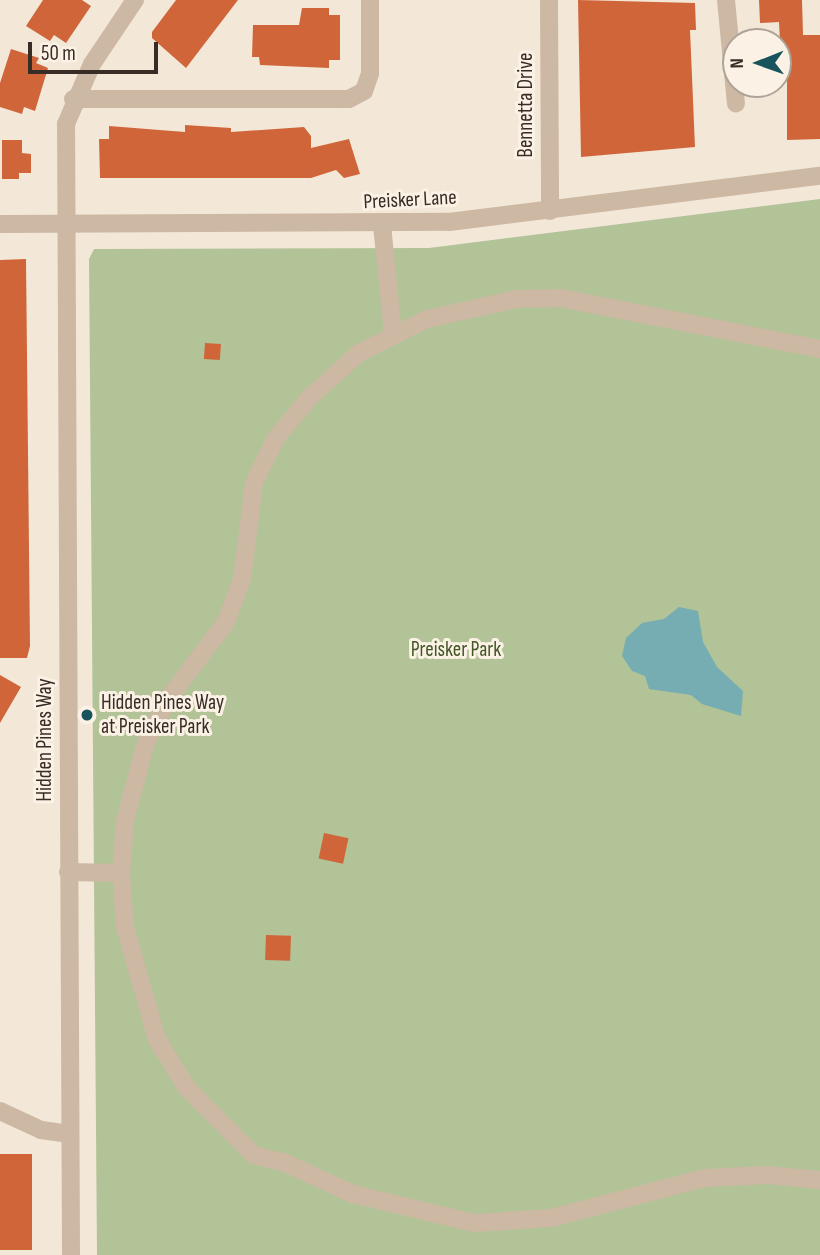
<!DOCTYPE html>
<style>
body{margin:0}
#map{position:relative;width:820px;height:1255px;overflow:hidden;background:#f3e8d8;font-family:"Sofia Sans Condensed",sans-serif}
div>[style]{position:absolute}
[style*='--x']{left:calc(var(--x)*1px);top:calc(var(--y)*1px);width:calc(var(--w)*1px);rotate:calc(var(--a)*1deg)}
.green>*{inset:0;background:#b2c397}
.water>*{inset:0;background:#75adb3}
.building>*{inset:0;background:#d06539;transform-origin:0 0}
.street>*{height:18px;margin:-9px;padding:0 9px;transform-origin:9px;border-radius:9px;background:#ccb8a3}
.dots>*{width:19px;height:19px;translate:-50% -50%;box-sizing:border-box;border:4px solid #fbf2e5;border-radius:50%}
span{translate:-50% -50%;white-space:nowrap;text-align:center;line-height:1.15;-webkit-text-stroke:6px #fbf2e5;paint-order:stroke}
.street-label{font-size:21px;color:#372c26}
.park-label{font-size:21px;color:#435727}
.poi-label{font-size:21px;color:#372c26}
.left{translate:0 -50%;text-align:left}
.north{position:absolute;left:722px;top:28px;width:70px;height:70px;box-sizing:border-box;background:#fbf2e5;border:2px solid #ada399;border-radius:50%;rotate:269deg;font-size:19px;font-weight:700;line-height:28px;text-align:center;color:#372c26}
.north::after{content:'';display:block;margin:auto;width:24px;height:32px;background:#18545b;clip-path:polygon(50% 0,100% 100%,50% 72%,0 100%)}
.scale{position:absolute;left:28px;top:42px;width:130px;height:32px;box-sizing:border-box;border:4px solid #372c26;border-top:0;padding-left:9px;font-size:21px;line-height:24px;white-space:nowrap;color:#372c26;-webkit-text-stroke:5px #fbf2e5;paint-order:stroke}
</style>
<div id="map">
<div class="green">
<i style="clip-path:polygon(820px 199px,820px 1255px,97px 1255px,89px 259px,94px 249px,429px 248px)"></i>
</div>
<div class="water">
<i style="clip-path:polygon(679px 607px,698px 611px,703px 642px,717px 667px,743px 691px,741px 716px,702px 704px,691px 695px,649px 689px,645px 676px,632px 671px,622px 656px,626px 638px,642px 623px,664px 619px)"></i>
</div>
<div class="building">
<i style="clip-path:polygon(43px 0,82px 0,91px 6px,66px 43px,54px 35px,50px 41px,26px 26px)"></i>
<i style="clip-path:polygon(176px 0,238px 0,186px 68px,152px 38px,152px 32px)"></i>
<i style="clip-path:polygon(578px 0,695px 3px,696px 30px,690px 30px,695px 147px,581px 157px)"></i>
<i style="clip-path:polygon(759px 0,802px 0,803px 35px,820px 35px,820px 139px,787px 140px,787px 62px,781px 62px,779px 22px,760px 23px)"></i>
<i style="clip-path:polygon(302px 8px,329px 8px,329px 15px,340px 15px,340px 60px,329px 60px,329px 68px,260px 65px,259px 57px,252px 57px,253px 25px,299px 25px)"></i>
<i style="clip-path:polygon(11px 49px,39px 58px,36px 63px,48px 68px,35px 111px,24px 107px,22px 114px,0 107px,0 83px)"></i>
<i style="clip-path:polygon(185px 125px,231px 128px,231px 132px,304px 127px,311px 136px,311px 148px,349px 139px,360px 174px,344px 178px,336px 170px,311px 178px,100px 178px,99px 139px,109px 139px,109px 126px,185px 132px)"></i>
<i style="clip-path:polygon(2px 140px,22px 140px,22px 153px,31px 154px,31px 173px,19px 173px,19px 179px,2px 179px)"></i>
<i style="clip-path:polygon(26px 259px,30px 646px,27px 658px,0 658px,0 260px)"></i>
<i style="left:205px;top:343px;width:16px;height:16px;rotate:4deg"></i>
<i style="clip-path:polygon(0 675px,21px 687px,0 723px)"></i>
<i style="left:324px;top:833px;width:25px;height:26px;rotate:12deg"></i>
<i style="left:266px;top:935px;width:25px;height:25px;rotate:2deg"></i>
<i style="left:0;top:1154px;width:32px;height:96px"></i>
</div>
<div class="street">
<i style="--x:549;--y:0;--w:211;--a:89.7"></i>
<i style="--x:726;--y:0;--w:104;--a:84.5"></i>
<i style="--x:73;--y:99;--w:276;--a:0"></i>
<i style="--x:349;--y:99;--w:17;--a:-28"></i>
<i style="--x:364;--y:91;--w:18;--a:-71"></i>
<i style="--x:370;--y:74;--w:74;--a:-90"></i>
<i style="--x:0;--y:224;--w:449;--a:-0.3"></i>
<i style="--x:449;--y:222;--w:374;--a:-7.1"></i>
<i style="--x:382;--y:225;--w:109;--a:84.2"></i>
<i style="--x:820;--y:349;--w:264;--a:-168.9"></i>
<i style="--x:561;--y:298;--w:44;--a:178.7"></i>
<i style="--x:517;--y:299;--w:92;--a:167.5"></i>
<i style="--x:427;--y:319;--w:76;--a:153.4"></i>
<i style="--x:359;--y:353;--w:66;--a:138.1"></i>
<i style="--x:310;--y:397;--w:53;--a:129.7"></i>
<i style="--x:276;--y:438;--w:50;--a:116.1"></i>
<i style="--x:254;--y:483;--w:97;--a:97.1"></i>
<i style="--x:242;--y:579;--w:46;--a:110.4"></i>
<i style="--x:226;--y:622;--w:95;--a:126.9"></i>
<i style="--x:169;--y:698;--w:50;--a:117.6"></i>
<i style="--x:146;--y:742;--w:82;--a:104.9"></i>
<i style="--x:125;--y:821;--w:52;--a:94.4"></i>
<i style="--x:121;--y:873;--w:54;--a:85.8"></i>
<i style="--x:125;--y:927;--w:116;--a:74.1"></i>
<i style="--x:157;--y:1039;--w:56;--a:58.9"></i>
<i style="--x:186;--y:1087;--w:96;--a:45"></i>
<i style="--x:254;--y:1155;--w:30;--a:14"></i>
<i style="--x:283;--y:1162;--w:77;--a:24.6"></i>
<i style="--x:353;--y:1194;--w:124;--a:13.5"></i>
<i style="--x:474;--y:1223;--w:77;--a:-3.7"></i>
<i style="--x:551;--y:1218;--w:159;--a:-14.6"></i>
<i style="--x:705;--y:1178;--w:62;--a:-2.8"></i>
<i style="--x:767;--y:1175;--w:53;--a:5.4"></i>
<i style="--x:68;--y:872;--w:53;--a:1.1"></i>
<i style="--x:0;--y:1111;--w:45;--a:24.9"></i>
<i style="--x:41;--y:1130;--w:29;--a:8"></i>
<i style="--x:71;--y:1255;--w:1131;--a:-90.25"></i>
<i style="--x:66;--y:124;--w:65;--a:-66.6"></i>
<i style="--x:92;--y:64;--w:77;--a:-56.1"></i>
</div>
<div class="dots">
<i style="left:87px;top:715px;background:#18545b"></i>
</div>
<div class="street-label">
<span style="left:526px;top:105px;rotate:-90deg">Bennetta Drive</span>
<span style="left:410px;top:200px;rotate:-3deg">Preisker Lane</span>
<span style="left:45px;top:740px;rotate:-90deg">Hidden Pines Way</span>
</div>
<div class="park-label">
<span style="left:456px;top:650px">Preisker Park</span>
</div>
<div class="poi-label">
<span class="left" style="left:101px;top:715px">Hidden Pines Way<br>at Preisker Park</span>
</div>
<div class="north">N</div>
<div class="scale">50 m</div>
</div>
